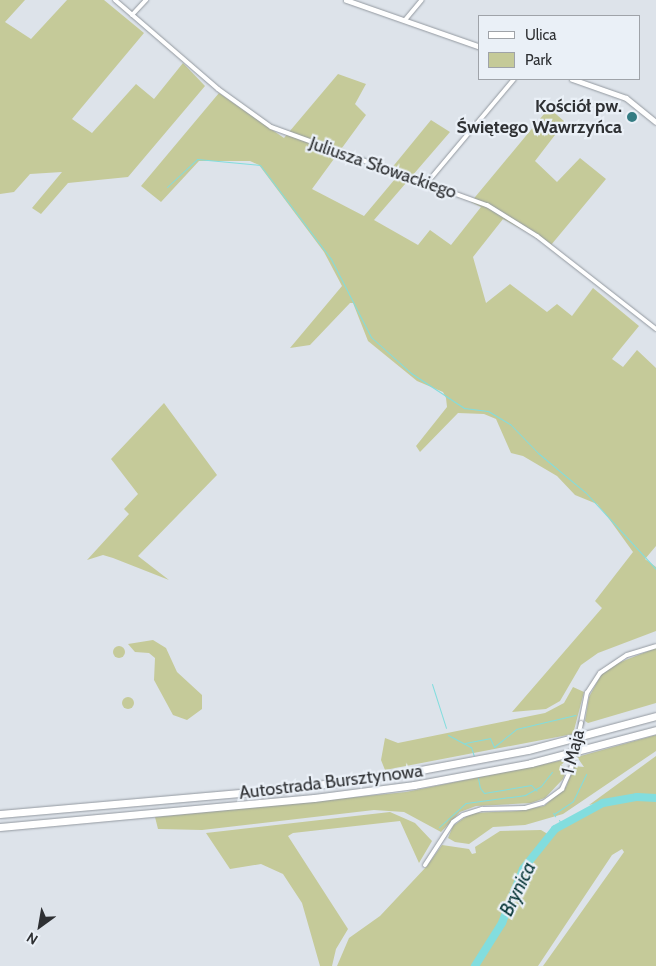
<!DOCTYPE html>
<meta charset="utf-8">
<style>
body{margin:0}
#map{position:relative;width:656px;height:966px;overflow:hidden;background:#dde3ea;font-family:Cabin,sans-serif}
div>[style]{position:absolute}
[style*='--x']{left:calc(var(--x)*1px);top:calc(var(--y)*1px);width:calc(var(--w)*1px);rotate:calc(var(--a)*1deg)}
.green>*{inset:0;background:#c5ca99}
.round{border-radius:50%}
.stream>*{height:1px;margin:-0.5px;padding:0 0.5px;transform-origin:0.5px;border-radius:0.5px;background:#82ddde}
.river>*{height:8px;margin:-4px;padding:0 4px;transform-origin:4px;border-radius:4px;background:#82ddde}
.roads{filter:drop-shadow(0 0 1px #9399a0) drop-shadow(0 0 1px #9399a0)}
.street>*{height:4px;margin:-2px;padding:0 2px;transform-origin:2px;border-radius:2px;background:#fff}
.secondary>*{height:5px;margin:-2.5px;padding:0 2.5px;transform-origin:2.5px;border-radius:2.5px;background:#fff}
.highway>*{height:7px;margin:-3.5px;padding:0 3.5px;transform-origin:3.5px;border-radius:3.5px;background:#fff}
.bridges{filter:drop-shadow(0 0 1px #9399a0) drop-shadow(0 0 1px #9399a0)}
.street-bridge>*{height:4px;margin:-2px;padding:0 2px;transform-origin:2px;border-radius:2px;background:#fff}
.dots>*{width:14px;height:14px;translate:-50% -50%;box-sizing:border-box;border:2px solid #eaf0f7;border-radius:50%}
span{translate:-50% -50%;white-space:nowrap;text-align:center;line-height:1.15;-webkit-text-stroke:4.5px #eaf0f7;paint-order:stroke}
.poi-label{font-size:18px;color:#2e3033;font-weight:700}
.right{translate:-100% -50%;text-align:right}
.street-label{font-size:18px;color:#2e3033}
.water-label{font-size:19px;color:#063435;font-style:italic}
.legend{position:absolute;left:478px;top:15px;width:162px;height:65px;box-sizing:border-box;background:#eaf0f7;border:1px solid #9fa3a9;margin:0;padding:6px 9px;list-style:none;font-size:15px;color:#2e3033}
.legend li{display:flex;align-items:center;gap:10px;height:25px}
.legend b{width:25px;border:1px solid #9fa3a9}
.north{position:absolute;left:15px;top:901px;width:50px;height:50px;-webkit-text-stroke:4px #eaf0f7;paint-order:stroke;rotate:212deg;font-size:14px;font-weight:700;line-height:20px;text-align:center;color:#2e3033}
.north::after{content:'';display:block;margin:auto;width:18px;height:22px;background:#2e3033;clip-path:polygon(50% 0,100% 100%,50% 72%,0 100%)}
</style>
<div id="map">
<div class="green">
<i style="clip-path:polygon(0 0,25px 0,5px 22px,31px 39px,67px 0,104px 0,144px 33px,72px 119px,92px 133px,136px 84px,154px 99px,183px 63px,205px 86px,128px 177px,68px 183px,41px 214px,32px 208px,62px 172px,30px 174px,14px 192px,0 194px)"></i>
<i style="clip-path:polygon(338px 74px,366px 84px,355px 104px,366px 115px,312px 189px,364px 216px,395px 179px,386px 175px,431px 120px,450px 132px,374px 220px,418px 245px,430px 230px,451px 245px,481px 207px,471px 202px,549px 108px,565px 122px,535px 161px,557px 182px,580px 158px,606px 179px,551px 245px,503px 219px,473px 257px,486px 303px,510px 284px,547px 312px,557px 304px,572px 316px,593px 288px,639px 326px,612px 359px,623px 367px,637px 350px,656px 368px,656px 546px,645px 559px,656px 567px,656px 631px,598px 653px,581px 665px,560px 701px,546px 709px,512px 712px,602px 608px,595px 601px,633px 552px,607px 516px,597px 504px,575px 495px,557px 476px,523px 456px,511px 453px,496px 419px,484px 414px,458px 413px,420px 452px,416px 446px,447px 407px,446px 398px,443px 392px,417px 381px,368px 341px,353px 303px,350px 303px,310px 345px,290px 348px,342px 286px,324px 252px,259px 165px,250px 161px,199px 161px,161px 202px,141px 186px,219px 93px,284px 138px)"></i>
<i style="clip-path:polygon(164px 403px,217px 475px,138px 556px,169px 580px,113px 558px,103px 555px,87px 560px,129px 514px,124px 509px,138px 494px,111px 459px)"></i>
<i style="clip-path:polygon(153px 640px,166px 648px,177px 672px,202px 695px,202px 709px,187px 720px,173px 715px,154px 680px,155px 658px,149px 653px,135px 652px,128px 644px)"></i>
<i class="round" style="left:113px;top:646px;width:12px;height:12px"></i>
<i style="clip-path:polygon(656px 648px,656px 703px,588px 723px,585px 721px,589px 697px,602px 673px,613px 665px)"></i>
<i style="clip-path:polygon(573px 687px,584px 692px,573px 734px,385px 770px,381px 760px,385px 738px,398px 743px,545px 713px,564px 703px)"></i>
<i class="round" style="left:122px;top:697px;width:12px;height:12px"></i>
<i style="clip-path:polygon(656px 735px,656px 751px,563px 814px,525px 825px,493px 827px,469px 844px,455px 842px,448px 838px,453px 826px,471px 813px,517px 811px,544px 806px,566px 787px,574px 766px,584px 767px,577px 757px)"></i>
<i style="clip-path:polygon(656px 756px,656px 796px,631px 796px,589px 805px)"></i>
<i style="clip-path:polygon(568px 759px,561px 765px,567px 768px,563px 779px,545px 798px,531px 803px,476px 806px,460px 812px,441px 832px,404px 812px,374px 810px,202px 830px,158px 829px,155px 817px,406px 792px)"></i>
<i style="clip-path:polygon(637px 799px,656px 800px,656px 966px,543px 966px,624px 852px,622px 849px,612px 855px,538px 966px,337px 966px,349px 938px,380px 916px,427px 866px,442px 845px,469px 849px,472px 854px,476px 853px,475px 847px,500px 831px,541px 830px,551px 836px,593px 808px)"></i>
<i style="clip-path:polygon(390px 812px,415px 823px,432px 841px,419px 863px,400px 821px,293px 833px,288px 836px,348px 929px,336px 949px,332px 966px,320px 966px,302px 903px,283px 874px,261px 864px,230px 869px,206px 833px)"></i>
</div>
<div class="stream">
<i style="--x:167;--y:187;--w:41;--a:-43"></i>
<i style="--x:197;--y:159;--w:63;--a:5.4"></i>
<i style="--x:260;--y:165;--w:118;--a:52.9"></i>
<i style="--x:331;--y:259;--w:88;--a:62.9"></i>
<i style="--x:371;--y:337;--w:54;--a:42"></i>
<i style="--x:411;--y:373;--w:64;--a:33.4"></i>
<i style="--x:464;--y:408;--w:24;--a:7"></i>
<i style="--x:488;--y:411;--w:26;--a:31"></i>
<i style="--x:510;--y:424;--w:40;--a:46"></i>
<i style="--x:538;--y:453;--w:62;--a:39.8"></i>
<i style="--x:586;--y:493;--w:103;--a:47.4"></i>
<i style="--x:432;--y:684;--w:46;--a:72.3"></i>
<i style="--x:448;--y:735;--w:26;--a:28"></i>
<i style="--x:471;--y:747;--w:9;--a:72"></i>
<i style="--x:465;--y:743;--w:25;--a:-11"></i>
<i style="--x:490;--y:738;--w:10;--a:66"></i>
<i style="--x:494;--y:747;--w:28;--a:-39"></i>
<i style="--x:516;--y:729;--w:61;--a:-13.3"></i>
<i style="--x:478;--y:778;--w:10;--a:79"></i>
<i style="--x:480;--y:788;--w:6;--a:51"></i>
<i style="--x:484;--y:793;--w:48;--a:-9.7"></i>
<i style="--x:531;--y:785;--w:8;--a:45"></i>
<i style="--x:553;--y:813;--w:4;--a:56"></i>
<i style="--x:554;--y:814;--w:23;--a:-34"></i>
<i style="--x:573;--y:801;--w:30;--a:-64"></i>
<i style="--x:559;--y:820;--w:6;--a:59"></i>
<i style="--x:439;--y:827;--w:36;--a:-42"></i>
<i style="--x:466;--y:803;--w:60;--a:-7.7"></i>
<i style="--x:525;--y:795;--w:18;--a:-29"></i>
<i style="--x:541;--y:786;--w:18;--a:-52"></i>
</div>
<div class="river">
<i style="--x:475;--y:966;--w:51;--a:-57.9"></i>
<i style="--x:502;--y:923;--w:58;--a:-68.7"></i>
<i style="--x:523;--y:869;--w:51;--a:-51.3"></i>
<i style="--x:555;--y:829;--w:55;--a:-28.4"></i>
<i style="--x:603;--y:803;--w:35;--a:-10"></i>
<i style="--x:637;--y:797;--w:19;--a:3"></i>
</div>
<div class="roads">
<div class="street">
<i style="--x:115;--y:0;--w:136;--a:40.8"></i>
<i style="--x:218;--y:89;--w:65;--a:35.6"></i>
<i style="--x:271;--y:127;--w:230;--a:19.9"></i>
<i style="--x:487;--y:205;--w:59;--a:31.8"></i>
<i style="--x:537;--y:236;--w:151;--a:38"></i>
<i style="--x:132;--y:15;--w:21;--a:-47"></i>
<i style="--x:405;--y:20;--w:26;--a:-50"></i>
<i style="--x:426;--y:184;--w:137;--a:-50"></i>
<i style="--x:581;--y:723;--w:31;--a:-79"></i>
<i style="--x:587;--y:693;--w:24;--a:-57"></i>
<i style="--x:600;--y:673;--w:32;--a:-34"></i>
<i style="--x:627;--y:655;--w:30;--a:-17"></i>
<i style="--x:425;--y:865;--w:51;--a:-56.9"></i>
<i style="--x:453;--y:822;--w:12;--a:-35"></i>
<i style="--x:463;--y:815;--w:20;--a:-18"></i>
<i style="--x:482;--y:809;--w:43;--a:-1.3"></i>
<i style="--x:525;--y:808;--w:19;--a:-16"></i>
<i style="--x:543;--y:803;--w:24;--a:-36"></i>
<i style="--x:562;--y:789;--w:22;--a:-66"></i>
</div>
<div class="secondary">
<i style="--x:346;--y:0;--w:142;--a:19.3"></i>
<i style="--x:572;--y:79;--w:57;--a:19.4"></i>
<i style="--x:626;--y:98;--w:38;--a:39"></i>
</div>
<div class="highway">
<i style="--x:0;--y:814;--w:278;--a:-5"></i>
<i style="--x:277;--y:790;--w:118;--a:-7.3"></i>
<i style="--x:394;--y:775;--w:136;--a:-10.6"></i>
<i style="--x:528;--y:750;--w:132;--a:-14.9"></i>
<i style="--x:0;--y:827;--w:315;--a:-5.3"></i>
<i style="--x:314;--y:798;--w:101;--a:-7.4"></i>
<i style="--x:414;--y:785;--w:119;--a:-10.6"></i>
<i style="--x:531;--y:763;--w:129;--a:-14.8"></i>
</div>
</div>
<div class="bridges">
<div class="street-bridge">
<i style="--x:571;--y:769;--w:47;--a:-77.7"></i>
</div>
</div>
<div class="dots">
<i style="left:632px;top:117px;background:#347c83"></i>
</div>
<div class="poi-label">
<span class="right" style="left:622px;top:117px">Kościół pw.<br>Świętego Wawrzyńca</span>
</div>
<div class="street-label">
<span style="left:383px;top:168px;rotate:19deg">Juliusza Słowackiego</span>
<span style="left:573px;top:752px;rotate:-76deg">1 Maja</span>
<span style="left:331px;top:782px;rotate:-7deg">Autostrada Bursztynowa</span>
</div>
<div class="water-label">
<span style="left:518px;top:889px;rotate:-64deg">Brynica</span>
</div>
<ul class="legend">
<li><b style="height:6px;background:#fff"></b>Ulica</li>
<li><b style="height:14px;background:#c5ca99"></b>Park</li>
</ul>
<div class="north">N</div>
</div>
